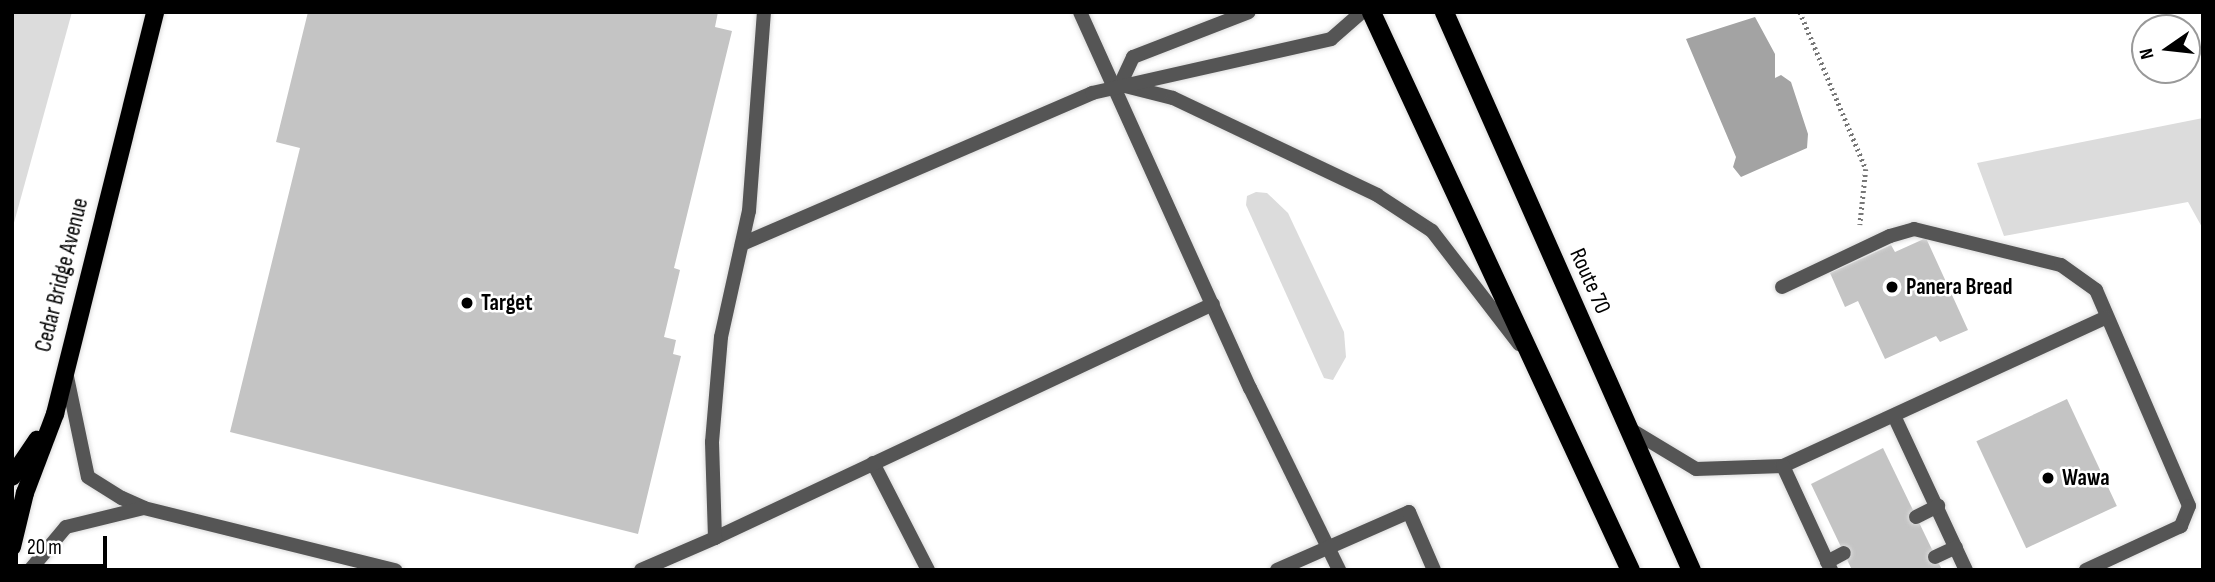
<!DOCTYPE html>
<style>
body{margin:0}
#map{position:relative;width:2215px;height:582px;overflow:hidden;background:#fff;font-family:"Sofia Sans Condensed",sans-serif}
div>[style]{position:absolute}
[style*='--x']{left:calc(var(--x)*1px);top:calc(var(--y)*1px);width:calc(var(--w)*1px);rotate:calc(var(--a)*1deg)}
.green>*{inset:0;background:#dcdcdc}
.water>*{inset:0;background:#a3a3a3}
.building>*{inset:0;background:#c4c4c4;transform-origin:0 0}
.path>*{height:4.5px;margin-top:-2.25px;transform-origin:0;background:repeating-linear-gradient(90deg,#777 0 2px,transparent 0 5.5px)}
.roads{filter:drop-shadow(0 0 2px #dbdbdb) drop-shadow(0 0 2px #dbdbdb)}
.service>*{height:14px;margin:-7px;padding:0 7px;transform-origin:7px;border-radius:7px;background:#555}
.primary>*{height:18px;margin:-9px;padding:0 9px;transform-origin:9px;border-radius:9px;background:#000}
.trunk>*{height:19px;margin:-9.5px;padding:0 9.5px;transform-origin:9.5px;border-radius:9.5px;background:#000}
.dots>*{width:19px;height:19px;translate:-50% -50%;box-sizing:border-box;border:4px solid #fff;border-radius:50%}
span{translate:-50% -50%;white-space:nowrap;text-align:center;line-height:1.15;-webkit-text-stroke:5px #fff;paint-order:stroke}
.street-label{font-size:23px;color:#000}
.poi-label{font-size:23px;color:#000;font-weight:700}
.left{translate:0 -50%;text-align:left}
.frame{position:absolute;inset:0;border:14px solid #000;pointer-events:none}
.north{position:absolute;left:2131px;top:14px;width:70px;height:70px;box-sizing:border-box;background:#fff;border:2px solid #999;border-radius:50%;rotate:256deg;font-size:19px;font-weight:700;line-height:28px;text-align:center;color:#000}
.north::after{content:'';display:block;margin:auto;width:24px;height:32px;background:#000;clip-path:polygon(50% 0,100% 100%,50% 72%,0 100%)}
.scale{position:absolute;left:14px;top:536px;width:93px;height:32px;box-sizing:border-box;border:4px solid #000;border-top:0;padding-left:9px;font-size:21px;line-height:24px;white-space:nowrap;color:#000;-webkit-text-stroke:5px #fff;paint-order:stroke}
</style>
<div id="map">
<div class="green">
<i style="clip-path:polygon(12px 12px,72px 12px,12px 230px)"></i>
<i style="clip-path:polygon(2203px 118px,2203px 229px,2188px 202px,2004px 236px,1977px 163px)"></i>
<i style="clip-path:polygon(1256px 192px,1267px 193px,1288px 213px,1344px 332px,1346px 357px,1333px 380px,1324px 378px,1246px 205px,1247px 196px)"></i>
</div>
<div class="water">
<i style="clip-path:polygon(1755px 17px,1775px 54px,1775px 78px,1781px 75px,1791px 82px,1808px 134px,1807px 148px,1741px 177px,1733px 167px,1736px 157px,1686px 39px)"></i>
</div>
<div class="building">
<i style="clip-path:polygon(308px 12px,718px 12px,715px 27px,732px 31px,674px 268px,680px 270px,664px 337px,676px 340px,673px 354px,681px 356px,638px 534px,230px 432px,300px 148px,276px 142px)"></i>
<i style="clip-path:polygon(1926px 238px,1968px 330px,1940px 342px,1936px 336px,1885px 359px,1858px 301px,1845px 307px,1830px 273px,1891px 245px,1895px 252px)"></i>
<i style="left:2067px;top:399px;width:118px;height:100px;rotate:65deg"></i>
<i style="clip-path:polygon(1883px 448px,1942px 570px,1852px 570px,1811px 484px)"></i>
</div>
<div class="path">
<i style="--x:1800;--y:12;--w:170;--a:67.2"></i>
<i style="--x:1866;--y:169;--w:56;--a:96.1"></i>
</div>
<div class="roads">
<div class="service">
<i style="--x:1080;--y:12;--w:413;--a:65.7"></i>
<i style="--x:1250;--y:388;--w:203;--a:63.9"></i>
<i style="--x:1120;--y:85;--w:31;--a:-65"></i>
<i style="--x:1133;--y:57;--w:124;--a:-21.2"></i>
<i style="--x:1125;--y:86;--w:49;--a:14"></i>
<i style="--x:1173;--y:98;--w:226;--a:25.4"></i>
<i style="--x:1377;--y:195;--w:66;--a:33.2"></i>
<i style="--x:1432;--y:231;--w:143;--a:52.4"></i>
<i style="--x:742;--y:244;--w:381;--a:-23.3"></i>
<i style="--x:1092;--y:93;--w:245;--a:-12.7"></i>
<i style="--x:1331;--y:39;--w:41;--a:-41.1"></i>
<i style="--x:1782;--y:287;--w:119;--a:-25.3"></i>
<i style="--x:1890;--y:236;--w:25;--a:-16"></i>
<i style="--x:1914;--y:229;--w:151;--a:13.8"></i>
<i style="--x:2061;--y:265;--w:43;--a:35.5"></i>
<i style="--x:2096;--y:290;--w:235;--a:66.7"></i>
<i style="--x:2189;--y:506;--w:22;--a:112"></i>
<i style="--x:2181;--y:526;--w:105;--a:155.1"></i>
<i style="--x:66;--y:372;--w:107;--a:78.2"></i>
<i style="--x:88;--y:477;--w:40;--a:32"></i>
<i style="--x:122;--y:498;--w:24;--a:24"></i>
<i style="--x:144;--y:508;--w:259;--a:13.9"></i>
<i style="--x:1895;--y:418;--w:168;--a:65"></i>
<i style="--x:1628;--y:428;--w:79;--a:31.1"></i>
<i style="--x:1696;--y:469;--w:87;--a:-2"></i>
<i style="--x:1783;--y:466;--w:354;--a:-24.7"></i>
<i style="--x:873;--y:463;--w:120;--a:62.8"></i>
<i style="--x:1783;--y:466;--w:115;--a:65.2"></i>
<i style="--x:1916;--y:517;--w:25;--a:-27"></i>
<i style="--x:715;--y:538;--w:550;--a:-25.17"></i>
<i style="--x:1935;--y:557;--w:23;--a:-25"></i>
<i style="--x:1827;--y:562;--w:19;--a:-28"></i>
<i style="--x:30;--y:570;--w:56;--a:-50.1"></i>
<i style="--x:66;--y:527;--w:80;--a:-13.7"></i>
<i style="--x:641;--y:570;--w:81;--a:-23.4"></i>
<i style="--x:715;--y:538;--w:96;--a:-91.8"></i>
<i style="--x:712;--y:442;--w:105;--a:-85.1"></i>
<i style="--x:721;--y:337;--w:129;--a:-77.5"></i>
<i style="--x:749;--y:211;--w:200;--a:-85.7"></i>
<i style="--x:1277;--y:570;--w:144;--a:-23.7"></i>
<i style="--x:1409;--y:512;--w:63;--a:66.7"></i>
</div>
<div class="primary">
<i style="--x:12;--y:477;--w:45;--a:-56"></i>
<i style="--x:12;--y:547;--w:56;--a:-76.5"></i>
<i style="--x:25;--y:493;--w:85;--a:-69.2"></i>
<i style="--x:55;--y:414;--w:414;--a:-76"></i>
</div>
<div class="trunk">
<i style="--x:1371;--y:12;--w:615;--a:65.1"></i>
<i style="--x:1444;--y:12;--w:610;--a:66.12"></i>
</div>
</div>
<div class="dots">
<i style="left:1892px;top:287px;background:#000"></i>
<i style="left:467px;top:303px;background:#000"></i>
<i style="left:2048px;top:478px;background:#000"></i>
</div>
<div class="street-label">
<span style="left:62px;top:275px;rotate:-76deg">Cedar Bridge Avenue</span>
<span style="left:1590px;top:281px;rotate:66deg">Route 70</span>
</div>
<div class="poi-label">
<span class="left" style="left:1906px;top:287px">Panera Bread</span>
<span class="left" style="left:481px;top:303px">Target</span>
<span class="left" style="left:2062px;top:478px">Wawa</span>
</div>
<div class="frame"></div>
<div class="north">N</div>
<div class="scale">20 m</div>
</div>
